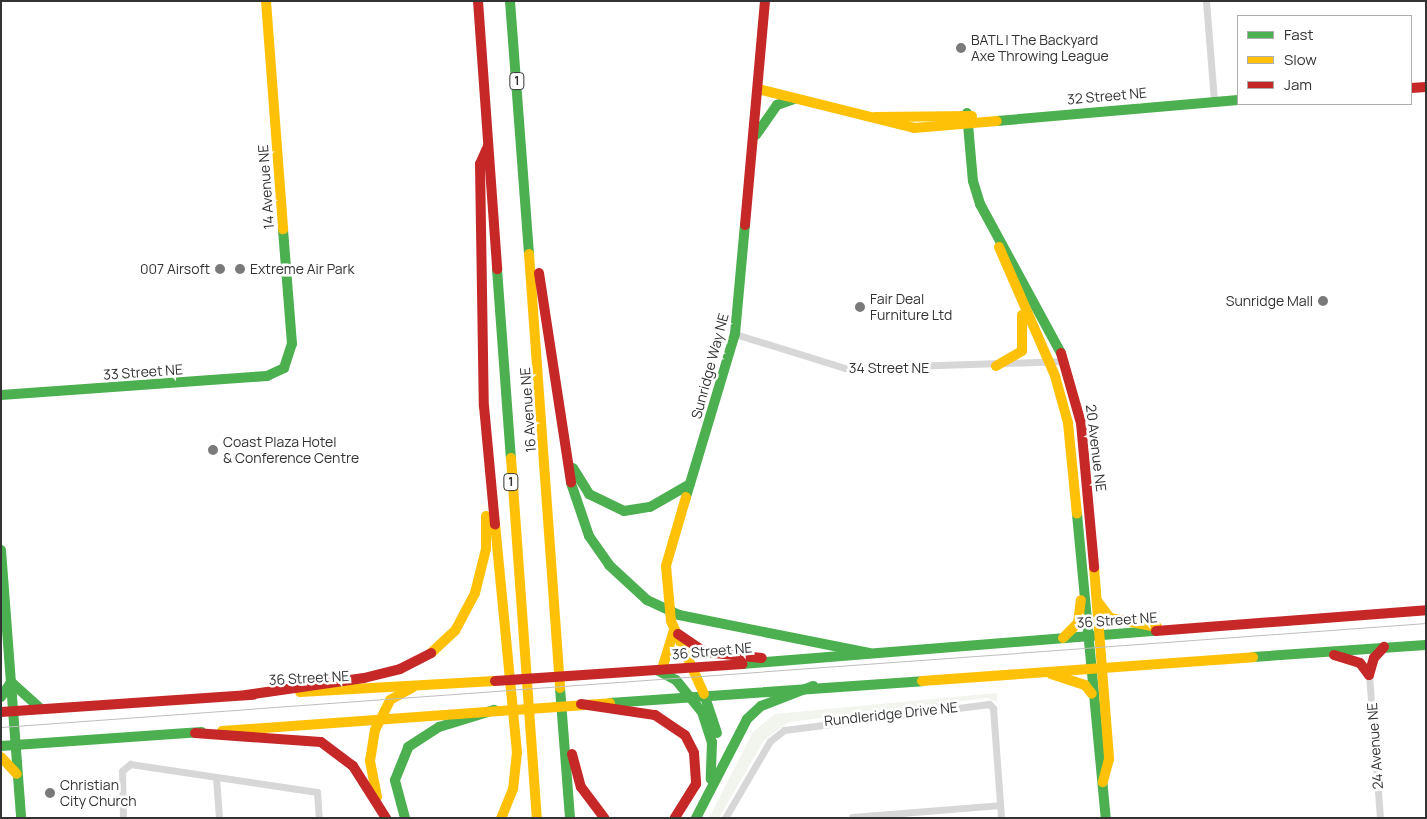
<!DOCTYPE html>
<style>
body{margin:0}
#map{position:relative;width:1427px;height:819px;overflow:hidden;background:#fff;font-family:Manrope,sans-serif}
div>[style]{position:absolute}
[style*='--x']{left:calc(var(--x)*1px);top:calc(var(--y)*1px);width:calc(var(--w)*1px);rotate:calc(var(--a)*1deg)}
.green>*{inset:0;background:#f1f5ed}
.street>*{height:7px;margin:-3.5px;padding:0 3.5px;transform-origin:3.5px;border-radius:3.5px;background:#d7d7d7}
.fast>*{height:10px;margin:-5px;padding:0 5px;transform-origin:5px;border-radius:5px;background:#4caf50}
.slow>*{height:10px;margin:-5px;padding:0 5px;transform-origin:5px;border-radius:5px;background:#ffc107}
.jam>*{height:10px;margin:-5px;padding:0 5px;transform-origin:5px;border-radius:5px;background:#c62828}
.tram>*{height:1px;margin:-0.5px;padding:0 0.5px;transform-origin:0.5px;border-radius:0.5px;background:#bebebe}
.dots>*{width:14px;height:14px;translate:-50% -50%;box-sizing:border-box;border:2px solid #fff;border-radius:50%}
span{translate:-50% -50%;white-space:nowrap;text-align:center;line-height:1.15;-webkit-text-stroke:5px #fff;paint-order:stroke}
.shield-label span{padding:1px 4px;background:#fff;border:1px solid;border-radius:4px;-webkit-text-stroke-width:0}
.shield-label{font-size:12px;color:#333;font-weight:700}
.poi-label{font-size:14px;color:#333}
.left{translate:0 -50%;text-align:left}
.right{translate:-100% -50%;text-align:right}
.street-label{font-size:14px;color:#333}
.frame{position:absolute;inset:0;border:2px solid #333;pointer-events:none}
.legend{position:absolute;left:1237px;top:15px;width:175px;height:90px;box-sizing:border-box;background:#fff;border:1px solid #adadad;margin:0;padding:6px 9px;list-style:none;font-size:15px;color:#333}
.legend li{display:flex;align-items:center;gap:10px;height:25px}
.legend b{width:25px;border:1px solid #adadad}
</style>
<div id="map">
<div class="green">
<i style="clip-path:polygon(997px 693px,997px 702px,987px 698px,789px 722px,764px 740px,719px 818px,709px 818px,753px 732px,775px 714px)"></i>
</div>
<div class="street">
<i style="--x:1206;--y:1;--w:100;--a:85.4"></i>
<i style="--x:735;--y:334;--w:115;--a:17.2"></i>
<i style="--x:845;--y:368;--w:219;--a:-1.8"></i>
<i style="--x:1369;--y:675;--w:143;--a:85.6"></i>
<i style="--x:216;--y:778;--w:40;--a:85.7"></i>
<i style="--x:852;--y:817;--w:148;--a:-4.6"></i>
<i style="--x:123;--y:818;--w:47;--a:-91.2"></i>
<i style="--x:122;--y:771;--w:11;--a:-41"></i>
<i style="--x:130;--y:764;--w:189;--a:8.5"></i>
<i style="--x:317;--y:792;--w:26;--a:86"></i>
<i style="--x:725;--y:818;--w:89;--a:-59.7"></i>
<i style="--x:770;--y:741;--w:18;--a:-38"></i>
<i style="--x:784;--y:730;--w:207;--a:-7.2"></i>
<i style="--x:989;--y:704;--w:6;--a:45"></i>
<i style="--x:993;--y:708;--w:110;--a:85.8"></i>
</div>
<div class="fast">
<i style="--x:510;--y:1;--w:254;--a:85.7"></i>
<i style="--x:967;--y:113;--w:68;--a:85"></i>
<i style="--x:973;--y:181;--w:24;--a:73"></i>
<i style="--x:980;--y:204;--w:170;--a:61.5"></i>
<i style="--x:997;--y:121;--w:242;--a:-5"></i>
<i style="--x:756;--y:135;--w:37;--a:-55"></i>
<i style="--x:777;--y:105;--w:18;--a:-19"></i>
<i style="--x:497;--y:269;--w:190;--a:85.8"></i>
<i style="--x:1;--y:395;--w:267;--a:-4.1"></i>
<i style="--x:267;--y:376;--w:19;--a:-25"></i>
<i style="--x:284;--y:368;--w:25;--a:-72"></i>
<i style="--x:292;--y:344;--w:115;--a:-94.5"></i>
<i style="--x:573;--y:468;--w:31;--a:58"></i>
<i style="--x:589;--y:494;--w:39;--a:26"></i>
<i style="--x:624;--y:511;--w:26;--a:-9"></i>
<i style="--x:650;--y:507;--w:46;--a:-29.9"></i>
<i style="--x:571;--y:483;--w:56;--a:71.2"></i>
<i style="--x:589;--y:536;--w:35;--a:55"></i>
<i style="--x:609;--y:565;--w:52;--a:42.6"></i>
<i style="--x:647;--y:600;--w:35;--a:25"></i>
<i style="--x:679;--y:615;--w:194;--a:11.3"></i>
<i style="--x:686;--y:497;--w:170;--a:-73.3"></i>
<i style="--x:735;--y:334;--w:109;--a:-84.8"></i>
<i style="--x:1077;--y:514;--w:305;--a:84.6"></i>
<i style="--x:1;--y:550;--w:269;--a:85.7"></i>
<i style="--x:1253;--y:657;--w:173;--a:-4"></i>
<i style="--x:742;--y:664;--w:415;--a:-4.6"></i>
<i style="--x:657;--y:670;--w:21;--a:28"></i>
<i style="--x:676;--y:680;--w:41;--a:50.9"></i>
<i style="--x:702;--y:712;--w:32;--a:72"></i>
<i style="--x:712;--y:742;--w:37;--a:92"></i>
<i style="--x:11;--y:682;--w:40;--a:42"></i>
<i style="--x:560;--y:688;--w:130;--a:85.6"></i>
<i style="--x:704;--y:694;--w:41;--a:71.6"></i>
<i style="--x:1;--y:697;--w:18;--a:-56"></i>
<i style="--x:610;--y:703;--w:313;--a:-4"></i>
<i style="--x:1;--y:746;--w:201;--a:-4"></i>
<i style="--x:405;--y:818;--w:39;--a:-105"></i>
<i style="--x:395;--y:780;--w:35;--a:-68"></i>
<i style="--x:408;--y:747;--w:37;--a:-33"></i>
<i style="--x:439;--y:727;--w:58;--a:-17.2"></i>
<i style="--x:696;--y:818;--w:111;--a:-62.7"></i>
<i style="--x:747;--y:719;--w:19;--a:-43"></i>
<i style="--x:761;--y:706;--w:56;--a:-21"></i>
</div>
<div class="slow">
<i style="--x:266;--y:1;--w:229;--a:85.7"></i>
<i style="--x:758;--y:89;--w:161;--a:14"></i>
<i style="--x:914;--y:128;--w:83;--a:-4.8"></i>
<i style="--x:875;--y:117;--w:97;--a:-0.6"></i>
<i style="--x:999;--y:247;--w:141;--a:66.5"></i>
<i style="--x:1055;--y:376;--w:49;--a:74.5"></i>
<i style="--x:1068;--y:423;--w:91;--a:84.4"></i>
<i style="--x:529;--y:254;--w:435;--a:85.9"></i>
<i style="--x:996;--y:366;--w:30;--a:-30"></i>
<i style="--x:1022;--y:351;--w:36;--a:-90"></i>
<i style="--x:511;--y:458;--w:361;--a:85.9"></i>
<i style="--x:686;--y:497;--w:72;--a:106.2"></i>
<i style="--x:666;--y:566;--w:55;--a:84.8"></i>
<i style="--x:671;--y:621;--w:80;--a:65.7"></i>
<i style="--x:495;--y:524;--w:229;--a:84.5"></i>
<i style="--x:517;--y:752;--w:37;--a:96"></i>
<i style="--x:513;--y:789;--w:31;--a:112"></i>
<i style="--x:1094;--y:567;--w:193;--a:85.5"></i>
<i style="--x:1109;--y:759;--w:24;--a:105"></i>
<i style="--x:1098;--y:602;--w:20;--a:53"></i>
<i style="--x:1110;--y:618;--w:48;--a:10.8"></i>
<i style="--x:1063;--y:638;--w:21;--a:-45"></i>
<i style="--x:1078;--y:623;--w:23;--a:-83"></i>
<i style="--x:431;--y:653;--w:33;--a:-43"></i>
<i style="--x:455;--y:631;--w:43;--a:-62.2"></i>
<i style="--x:475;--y:593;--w:45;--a:-76"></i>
<i style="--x:486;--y:549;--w:33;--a:-90"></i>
<i style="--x:662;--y:669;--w:41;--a:-72.9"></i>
<i style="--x:1051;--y:674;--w:36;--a:18"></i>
<i style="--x:1085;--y:685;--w:11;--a:52"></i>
<i style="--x:922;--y:681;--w:332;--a:-4.1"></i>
<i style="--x:300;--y:692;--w:195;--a:-3.2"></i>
<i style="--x:222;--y:731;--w:389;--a:-4.1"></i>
<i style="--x:1;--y:757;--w:23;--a:47"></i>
<i style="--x:377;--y:797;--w:37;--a:-101"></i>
<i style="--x:370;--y:761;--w:31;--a:-81"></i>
<i style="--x:375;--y:730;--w:34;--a:-63"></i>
<i style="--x:390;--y:700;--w:26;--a:-29"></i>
</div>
<div class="jam">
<i style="--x:478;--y:1;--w:269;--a:85.9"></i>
<i style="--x:1411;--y:88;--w:15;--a:-4"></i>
<i style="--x:488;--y:146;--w:20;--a:114"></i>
<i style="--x:480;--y:164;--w:242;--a:89.1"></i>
<i style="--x:484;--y:406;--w:119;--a:84.7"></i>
<i style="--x:745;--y:225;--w:225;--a:-84.9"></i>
<i style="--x:539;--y:273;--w:212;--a:81.3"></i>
<i style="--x:1061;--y:353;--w:73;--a:74.1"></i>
<i style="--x:1081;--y:423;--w:145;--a:84.8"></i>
<i style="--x:1156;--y:631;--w:271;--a:-4.4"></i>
<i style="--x:678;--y:634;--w:32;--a:34"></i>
<i style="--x:705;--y:652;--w:57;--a:6"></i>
<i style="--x:1334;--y:655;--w:27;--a:17"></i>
<i style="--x:1360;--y:663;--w:15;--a:53"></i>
<i style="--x:1369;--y:675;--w:18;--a:-74"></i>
<i style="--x:1374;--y:658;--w:15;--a:-48"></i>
<i style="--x:495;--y:681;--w:248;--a:-3.9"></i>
<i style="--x:246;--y:695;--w:119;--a:-8.2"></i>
<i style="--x:364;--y:678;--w:37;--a:-14"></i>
<i style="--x:400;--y:669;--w:35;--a:-27"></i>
<i style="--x:581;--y:704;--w:75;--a:8.5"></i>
<i style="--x:655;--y:715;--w:36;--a:34"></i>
<i style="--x:685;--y:735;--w:20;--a:63"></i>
<i style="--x:694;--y:753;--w:31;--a:86"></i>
<i style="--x:696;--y:784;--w:40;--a:122"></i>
<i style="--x:1;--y:712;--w:253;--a:-3.9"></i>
<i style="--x:195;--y:733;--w:126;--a:4.1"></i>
<i style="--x:321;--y:742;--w:40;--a:37"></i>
<i style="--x:353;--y:766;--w:62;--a:57.6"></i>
<i style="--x:572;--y:754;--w:34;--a:75"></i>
<i style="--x:581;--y:787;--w:39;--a:53"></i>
</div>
<div class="tram">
<i style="--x:1;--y:727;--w:1429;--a:-4.17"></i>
</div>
<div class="dots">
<i style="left:961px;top:48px;background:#7a7a7a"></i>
<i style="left:220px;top:269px;background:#7a7a7a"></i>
<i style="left:240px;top:269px;background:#7a7a7a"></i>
<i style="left:1323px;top:301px;background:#7a7a7a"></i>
<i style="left:860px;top:307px;background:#7a7a7a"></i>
<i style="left:213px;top:450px;background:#7a7a7a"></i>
<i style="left:50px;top:793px;background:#7a7a7a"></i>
</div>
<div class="shield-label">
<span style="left:517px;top:81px">1</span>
<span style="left:511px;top:482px">1</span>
</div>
<div class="poi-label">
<span class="left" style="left:971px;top:48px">BATL | The Backyard<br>Axe Throwing League</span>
<span class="right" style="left:210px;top:269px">007 Airsoft</span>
<span class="left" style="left:250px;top:269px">Extreme Air Park</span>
<span class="left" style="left:870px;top:307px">Fair Deal<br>Furniture Ltd</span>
<span class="right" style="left:1313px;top:301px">Sunridge Mall</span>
<span class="left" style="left:223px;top:450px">Coast Plaza Hotel<br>&amp; Conference Centre</span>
<span class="left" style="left:60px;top:793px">Christian<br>City Church</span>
</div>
<div class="street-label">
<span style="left:1107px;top:96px;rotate:-5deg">32 Street NE</span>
<span style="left:266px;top:187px;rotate:-94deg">14 Avenue NE</span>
<span style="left:710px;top:366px;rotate:-75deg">Sunridge Way NE</span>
<span style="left:889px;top:368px">34 Street NE</span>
<span style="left:143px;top:372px;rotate:-4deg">33 Street NE</span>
<span style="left:528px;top:410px;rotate:-94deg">16 Avenue NE</span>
<span style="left:1096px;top:448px;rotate:83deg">20 Avenue NE</span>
<span style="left:1117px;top:620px;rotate:-4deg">36 Street NE</span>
<span style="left:712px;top:651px;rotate:-5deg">36 Street NE</span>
<span style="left:309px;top:678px;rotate:-3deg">36 Street NE</span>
<span style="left:891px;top:714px;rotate:-6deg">Rundleridge Drive NE</span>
<span style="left:1375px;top:746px;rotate:-94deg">24 Avenue NE</span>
</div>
<div class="frame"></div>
<ul class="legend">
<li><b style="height:6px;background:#4caf50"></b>Fast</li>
<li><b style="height:6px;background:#ffc107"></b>Slow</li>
<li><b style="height:6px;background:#c62828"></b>Jam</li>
</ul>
</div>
